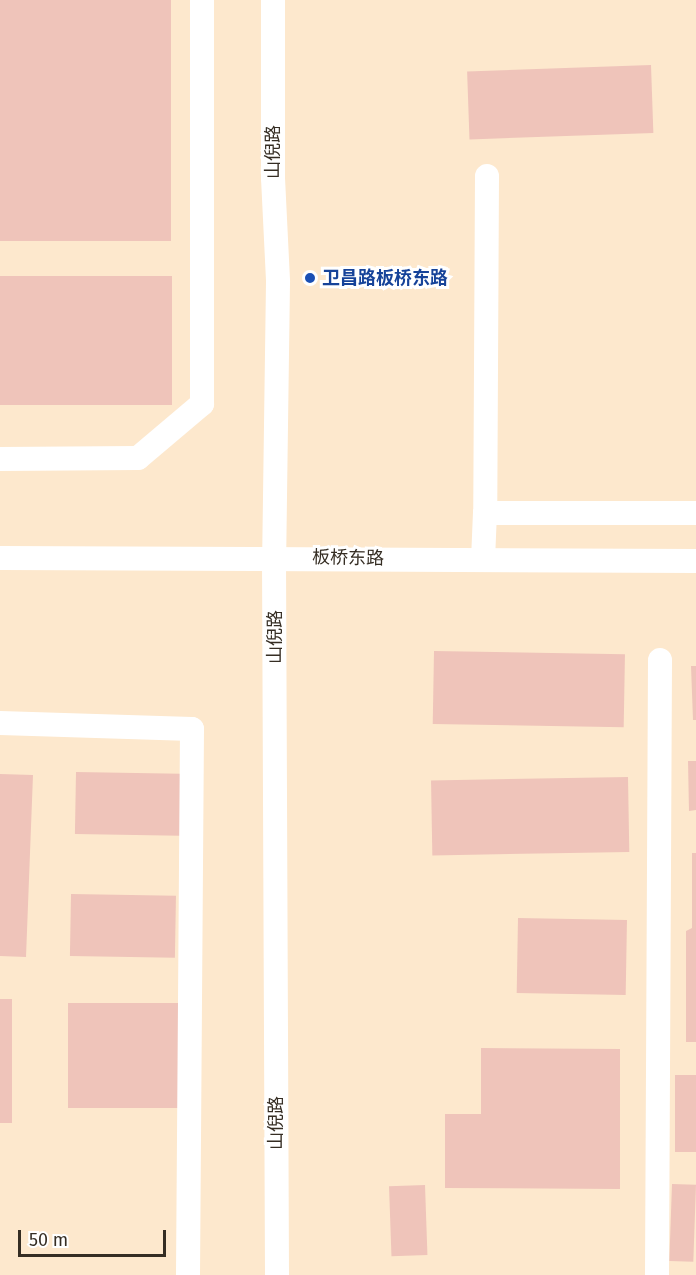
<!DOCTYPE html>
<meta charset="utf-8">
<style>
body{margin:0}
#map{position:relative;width:696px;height:1275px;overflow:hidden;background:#fde8cd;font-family:"Fira Sans","Noto Sans SC",sans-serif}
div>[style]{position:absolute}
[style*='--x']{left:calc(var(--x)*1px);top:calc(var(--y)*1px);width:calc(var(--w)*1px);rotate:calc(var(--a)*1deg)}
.building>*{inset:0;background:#efc4ba;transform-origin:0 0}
.minor>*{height:24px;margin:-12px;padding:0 12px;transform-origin:12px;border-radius:12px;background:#fff}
.dots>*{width:16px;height:16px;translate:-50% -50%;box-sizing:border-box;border:3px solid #fff;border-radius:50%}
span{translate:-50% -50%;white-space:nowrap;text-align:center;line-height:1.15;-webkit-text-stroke:6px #fff;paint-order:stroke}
.street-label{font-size:18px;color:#352d23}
.transit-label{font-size:18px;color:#164399;font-weight:700}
.left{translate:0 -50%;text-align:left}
.scale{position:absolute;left:18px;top:1230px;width:148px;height:27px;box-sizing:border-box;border:3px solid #352d23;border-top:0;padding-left:8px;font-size:18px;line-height:21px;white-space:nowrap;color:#352d23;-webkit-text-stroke:4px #fff;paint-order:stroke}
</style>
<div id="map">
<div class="building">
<i style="left:0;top:0;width:171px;height:241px"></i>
<i style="left:651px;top:65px;width:68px;height:184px;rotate:88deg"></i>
<i style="left:0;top:276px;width:172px;height:129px"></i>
<i style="left:434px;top:651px;width:191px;height:73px;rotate:1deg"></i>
<i style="clip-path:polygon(691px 666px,696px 666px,696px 720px,693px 720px)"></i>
<i style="clip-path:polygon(688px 761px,696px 761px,696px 810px,689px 811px)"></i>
<i style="left:76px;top:772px;width:105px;height:62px;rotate:1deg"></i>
<i style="clip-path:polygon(0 774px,33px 775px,26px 957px,0 956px)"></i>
<i style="left:628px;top:777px;width:75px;height:197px;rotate:89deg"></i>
<i style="clip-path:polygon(692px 853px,696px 853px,696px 1042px,686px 1042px,686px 931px,692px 928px)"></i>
<i style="left:71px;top:894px;width:105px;height:62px;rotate:1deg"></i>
<i style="left:518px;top:918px;width:109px;height:75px;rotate:1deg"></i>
<i style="left:0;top:999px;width:12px;height:124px"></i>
<i style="left:68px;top:1003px;width:110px;height:105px"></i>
<i style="clip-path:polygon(481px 1048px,620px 1049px,620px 1189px,445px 1188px,445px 1114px,481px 1114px)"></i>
<i style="left:675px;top:1075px;width:21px;height:77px"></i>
<i style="left:672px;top:1184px;width:24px;height:77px;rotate:2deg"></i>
<i style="left:425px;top:1185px;width:70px;height:36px;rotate:88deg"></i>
</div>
<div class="minor">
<i style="--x:273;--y:0;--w:178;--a:90"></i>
<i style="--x:273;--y:178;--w:104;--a:87.2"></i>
<i style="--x:278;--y:282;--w:276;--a:90.8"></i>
<i style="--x:274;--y:558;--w:717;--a:89.76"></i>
<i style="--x:487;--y:176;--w:337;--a:90.3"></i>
<i style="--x:485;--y:513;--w:211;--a:0"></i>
<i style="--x:0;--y:459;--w:138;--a:-0.4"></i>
<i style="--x:138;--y:458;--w:84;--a:-40.2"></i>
<i style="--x:202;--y:404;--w:404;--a:-90"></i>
<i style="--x:0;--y:558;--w:696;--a:0.25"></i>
<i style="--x:483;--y:560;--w:47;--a:-87.6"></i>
<i style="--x:0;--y:723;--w:192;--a:1.8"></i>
<i style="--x:192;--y:729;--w:546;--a:90.42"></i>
<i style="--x:657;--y:1275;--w:615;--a:-89.72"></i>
</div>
<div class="dots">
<i style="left:310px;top:278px;background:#1a4fb4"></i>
</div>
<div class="street-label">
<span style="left:273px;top:152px;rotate:-90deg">山倪路</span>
<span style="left:348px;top:558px;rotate:1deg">板桥东路</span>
<span style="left:275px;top:637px;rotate:-90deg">山倪路</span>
<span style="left:276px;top:1123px;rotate:-90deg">山倪路</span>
</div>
<div class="transit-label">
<span class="left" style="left:322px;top:278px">卫昌路板桥东路</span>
</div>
<div class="scale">50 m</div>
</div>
